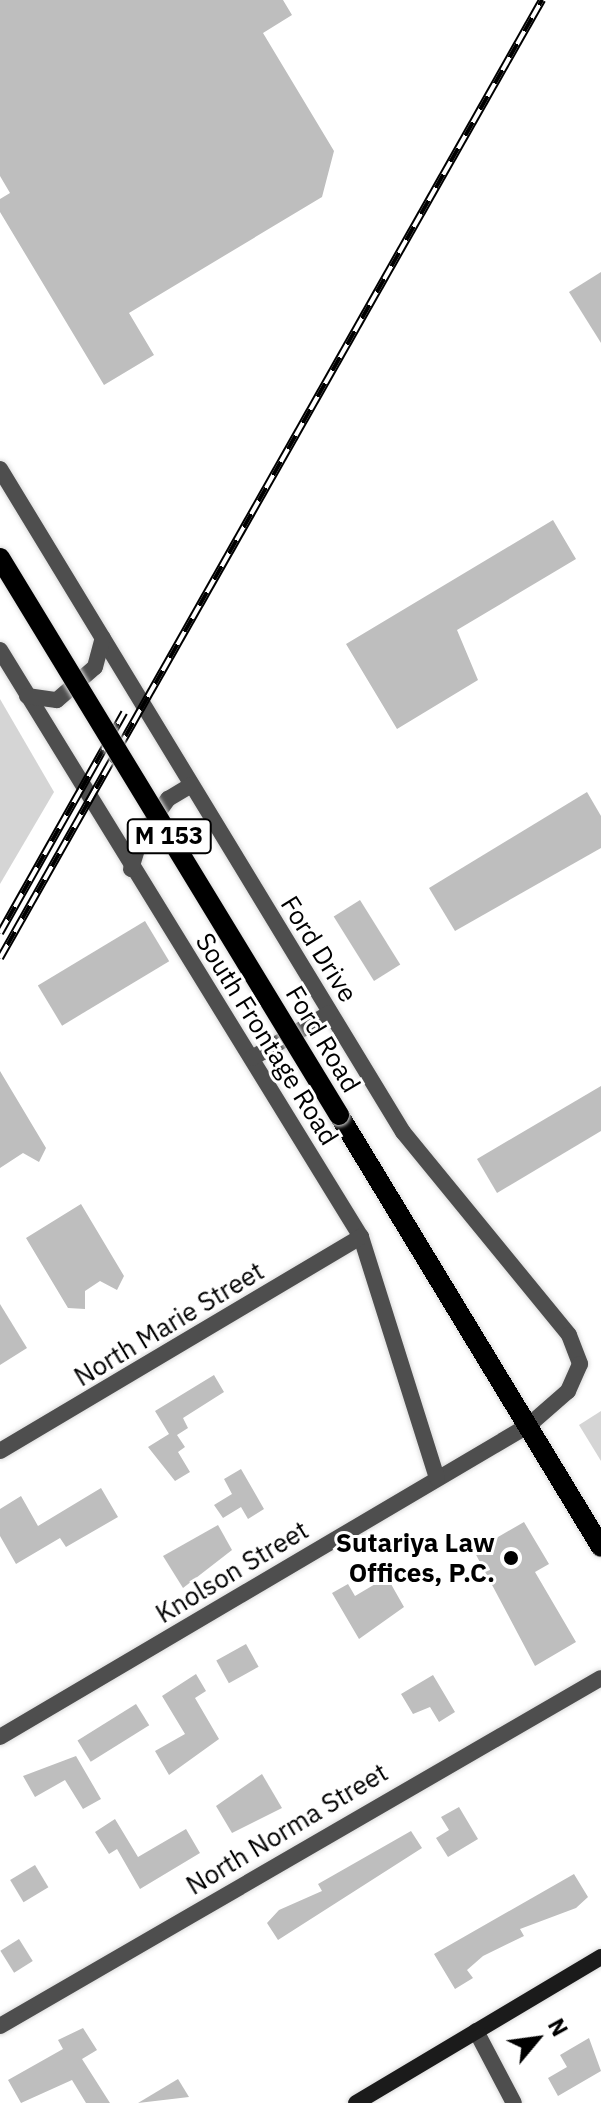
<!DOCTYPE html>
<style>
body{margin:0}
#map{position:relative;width:601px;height:2103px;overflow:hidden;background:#fff;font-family:"IBM Plex Sans",sans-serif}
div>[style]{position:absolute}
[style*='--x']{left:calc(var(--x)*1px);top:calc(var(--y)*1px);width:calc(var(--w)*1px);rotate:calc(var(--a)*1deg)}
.green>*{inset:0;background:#d5d5d5}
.building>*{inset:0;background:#bebebe;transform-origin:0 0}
.roads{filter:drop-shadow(0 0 2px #dbdbdb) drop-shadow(0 0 2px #dbdbdb)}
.street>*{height:16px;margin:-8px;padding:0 8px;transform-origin:8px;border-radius:8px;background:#4e4e4e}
.secondary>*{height:16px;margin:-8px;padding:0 8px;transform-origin:8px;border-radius:8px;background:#1b1b1b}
.primary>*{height:20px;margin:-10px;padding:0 10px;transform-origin:10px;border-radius:10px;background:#000}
.rail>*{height:8px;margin-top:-4px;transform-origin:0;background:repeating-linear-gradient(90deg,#fff 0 15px,#000 0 30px);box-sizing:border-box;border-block:2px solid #000}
.bridges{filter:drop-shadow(0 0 2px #dbdbdb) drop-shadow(0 0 2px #dbdbdb)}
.primary-bridge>*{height:20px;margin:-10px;padding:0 10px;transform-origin:10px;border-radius:10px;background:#000}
.dots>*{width:22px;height:22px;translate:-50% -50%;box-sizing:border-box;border:4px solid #fff;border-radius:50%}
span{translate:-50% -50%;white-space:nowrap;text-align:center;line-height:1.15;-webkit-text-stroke:6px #fff;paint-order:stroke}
.shield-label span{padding:2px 6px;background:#fff;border:2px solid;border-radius:6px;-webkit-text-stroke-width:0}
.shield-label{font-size:24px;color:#000;font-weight:700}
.street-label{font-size:26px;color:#000}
.poi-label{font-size:26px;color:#000;font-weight:700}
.right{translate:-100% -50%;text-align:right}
.north{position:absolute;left:497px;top:1999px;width:80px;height:80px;-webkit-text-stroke:6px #fff;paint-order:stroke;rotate:61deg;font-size:22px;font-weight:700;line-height:32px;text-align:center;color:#000}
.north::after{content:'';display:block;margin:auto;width:28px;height:36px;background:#000;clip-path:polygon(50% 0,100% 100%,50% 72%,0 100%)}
</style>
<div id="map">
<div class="green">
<i style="clip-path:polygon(0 699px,54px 792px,0 884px)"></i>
<i style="clip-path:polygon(601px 1411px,601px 1461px,579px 1425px)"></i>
</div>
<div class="building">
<i style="clip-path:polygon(0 0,283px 0,292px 15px,263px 33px,334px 151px,322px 197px,129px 313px,154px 355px,104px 385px,0 212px,0 199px,10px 193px,0 176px)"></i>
<i style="clip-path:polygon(601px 272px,601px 343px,569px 292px)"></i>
<i style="clip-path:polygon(553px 520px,576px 559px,457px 630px,478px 680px,397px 729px,346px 644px)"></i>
<i style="clip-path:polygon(587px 792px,601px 816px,601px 848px,455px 931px,429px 888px)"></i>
<i style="left:360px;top:900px;width:76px;height:31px;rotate:58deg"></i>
<i style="left:145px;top:921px;width:47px;height:125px;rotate:59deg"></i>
<i style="clip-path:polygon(0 1071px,46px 1148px,39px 1162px,23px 1153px,0 1168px)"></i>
<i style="clip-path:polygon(601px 1086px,601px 1131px,497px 1193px,477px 1159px)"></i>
<i style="clip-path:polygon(81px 1204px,124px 1276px,117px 1290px,100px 1281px,85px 1291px,85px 1309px,68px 1308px,26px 1238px)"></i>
<i style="clip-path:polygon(0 1304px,27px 1348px,0 1365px)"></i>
<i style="clip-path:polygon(214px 1375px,224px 1392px,183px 1418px,188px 1428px,177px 1435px,185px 1447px,178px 1452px,190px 1472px,175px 1481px,148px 1447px,169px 1434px,155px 1411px)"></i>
<i style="clip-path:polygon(241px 1469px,264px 1509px,248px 1519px,241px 1507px,223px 1518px,214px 1505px,232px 1494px,224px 1479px)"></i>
<i style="clip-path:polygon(101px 1488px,118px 1517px,66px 1547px,60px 1538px,16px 1564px,0 1536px,0 1509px,21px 1496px,38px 1526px)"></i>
<i style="clip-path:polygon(524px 1522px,549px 1564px,535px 1572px,576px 1642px,535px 1666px,474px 1551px)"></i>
<i style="clip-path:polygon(218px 1525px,232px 1550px,183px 1588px,163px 1556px)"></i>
<i style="clip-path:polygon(387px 1577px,404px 1607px,359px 1639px,332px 1593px,348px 1584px,355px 1596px)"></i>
<i style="left:246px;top:1644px;width:26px;height:34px;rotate:61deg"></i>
<i style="clip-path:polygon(196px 1674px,206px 1691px,195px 1698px,219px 1739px,169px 1775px,155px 1751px,185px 1734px,162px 1696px)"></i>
<i style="clip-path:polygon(433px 1675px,455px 1712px,439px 1722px,430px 1707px,413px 1714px,401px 1694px)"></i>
<i style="left:136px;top:1704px;width:25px;height:69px;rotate:58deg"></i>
<i style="clip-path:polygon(76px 1756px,101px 1799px,83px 1809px,65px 1780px,35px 1797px,23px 1776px)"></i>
<i style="clip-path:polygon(262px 1774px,282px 1808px,232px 1833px,216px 1806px)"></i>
<i style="clip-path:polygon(459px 1807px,478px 1839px,448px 1857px,436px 1838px,449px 1830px,441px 1817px)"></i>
<i style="clip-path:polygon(115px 1819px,138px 1857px,186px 1829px,200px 1853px,140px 1889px,117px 1849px,109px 1854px,95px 1832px)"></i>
<i style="clip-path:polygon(411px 1831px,422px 1848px,278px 1940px,267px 1923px,279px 1910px,322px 1891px,318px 1884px)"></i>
<i style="left:35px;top:1865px;width:26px;height:29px;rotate:59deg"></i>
<i style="clip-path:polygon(574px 1874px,588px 1897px,576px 1908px,520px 1929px,524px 1936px,483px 1956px,467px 1970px,473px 1978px,455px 1989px,434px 1954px)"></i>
<i style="left:19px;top:1939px;width:26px;height:22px;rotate:58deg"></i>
<i style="clip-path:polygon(83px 2028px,97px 2050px,82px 2059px,110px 2103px,86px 2103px,72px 2080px,21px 2103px,8px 2080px,63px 2049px,58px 2040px)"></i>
<i style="clip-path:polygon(589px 2038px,601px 2071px,558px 2096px,548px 2078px,567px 2067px,560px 2055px)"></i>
<i style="clip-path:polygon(178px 2079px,189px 2097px,138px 2103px)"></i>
</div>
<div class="roads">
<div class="street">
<i style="--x:0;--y:469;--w:776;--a:58.71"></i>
<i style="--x:403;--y:1132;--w:262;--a:50.7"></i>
<i style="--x:569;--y:1335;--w:31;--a:69"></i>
<i style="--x:580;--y:1364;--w:30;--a:114"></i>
<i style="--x:568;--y:1391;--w:52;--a:138.9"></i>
<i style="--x:529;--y:1425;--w:614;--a:149.47"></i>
<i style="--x:0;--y:650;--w:689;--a:58.41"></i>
<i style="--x:361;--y:1237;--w:253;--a:72.5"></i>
<i style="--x:27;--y:696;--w:30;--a:8"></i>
<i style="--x:57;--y:700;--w:50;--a:-41"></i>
<i style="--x:95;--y:667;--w:30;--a:-75"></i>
<i style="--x:131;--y:869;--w:34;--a:-73"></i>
<i style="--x:141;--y:837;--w:47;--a:-54.6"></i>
<i style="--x:168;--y:799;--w:27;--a:-31"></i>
<i style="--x:252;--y:1058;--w:90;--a:-30"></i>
<i style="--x:0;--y:1451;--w:420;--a:-30.7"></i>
<i style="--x:0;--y:2026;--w:694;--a:-30.07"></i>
<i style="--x:476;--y:2031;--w:81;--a:62.2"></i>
</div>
<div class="secondary">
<i style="--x:356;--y:2103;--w:285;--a:-30.8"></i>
</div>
<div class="primary">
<i style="--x:339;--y:1115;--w:505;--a:58.76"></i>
</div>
</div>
<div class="rail">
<i style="--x:0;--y:933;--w:253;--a:-60.6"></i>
<i style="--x:0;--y:958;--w:1101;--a:-60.5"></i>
</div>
<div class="bridges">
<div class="primary-bridge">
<i style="--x:0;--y:558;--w:652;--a:58.67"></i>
</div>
</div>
<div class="dots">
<i style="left:511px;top:1558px;background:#000"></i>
</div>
<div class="shield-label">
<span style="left:169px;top:836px">M 153</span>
</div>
<div class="street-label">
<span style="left:319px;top:949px;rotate:58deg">Ford Drive</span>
<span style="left:267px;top:1039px;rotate:58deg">South Frontage Road</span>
<span style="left:323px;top:1039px;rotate:59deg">Ford Road</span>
<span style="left:169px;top:1324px;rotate:-31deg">North Marie Street</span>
<span style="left:232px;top:1572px;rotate:-31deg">Knolson Street</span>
<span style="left:287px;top:1829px;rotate:-31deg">North Norma Street</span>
</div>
<div class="poi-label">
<span class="right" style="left:495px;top:1558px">Sutariya Law<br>Offices, P.C.</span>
</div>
<div class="north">N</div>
</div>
